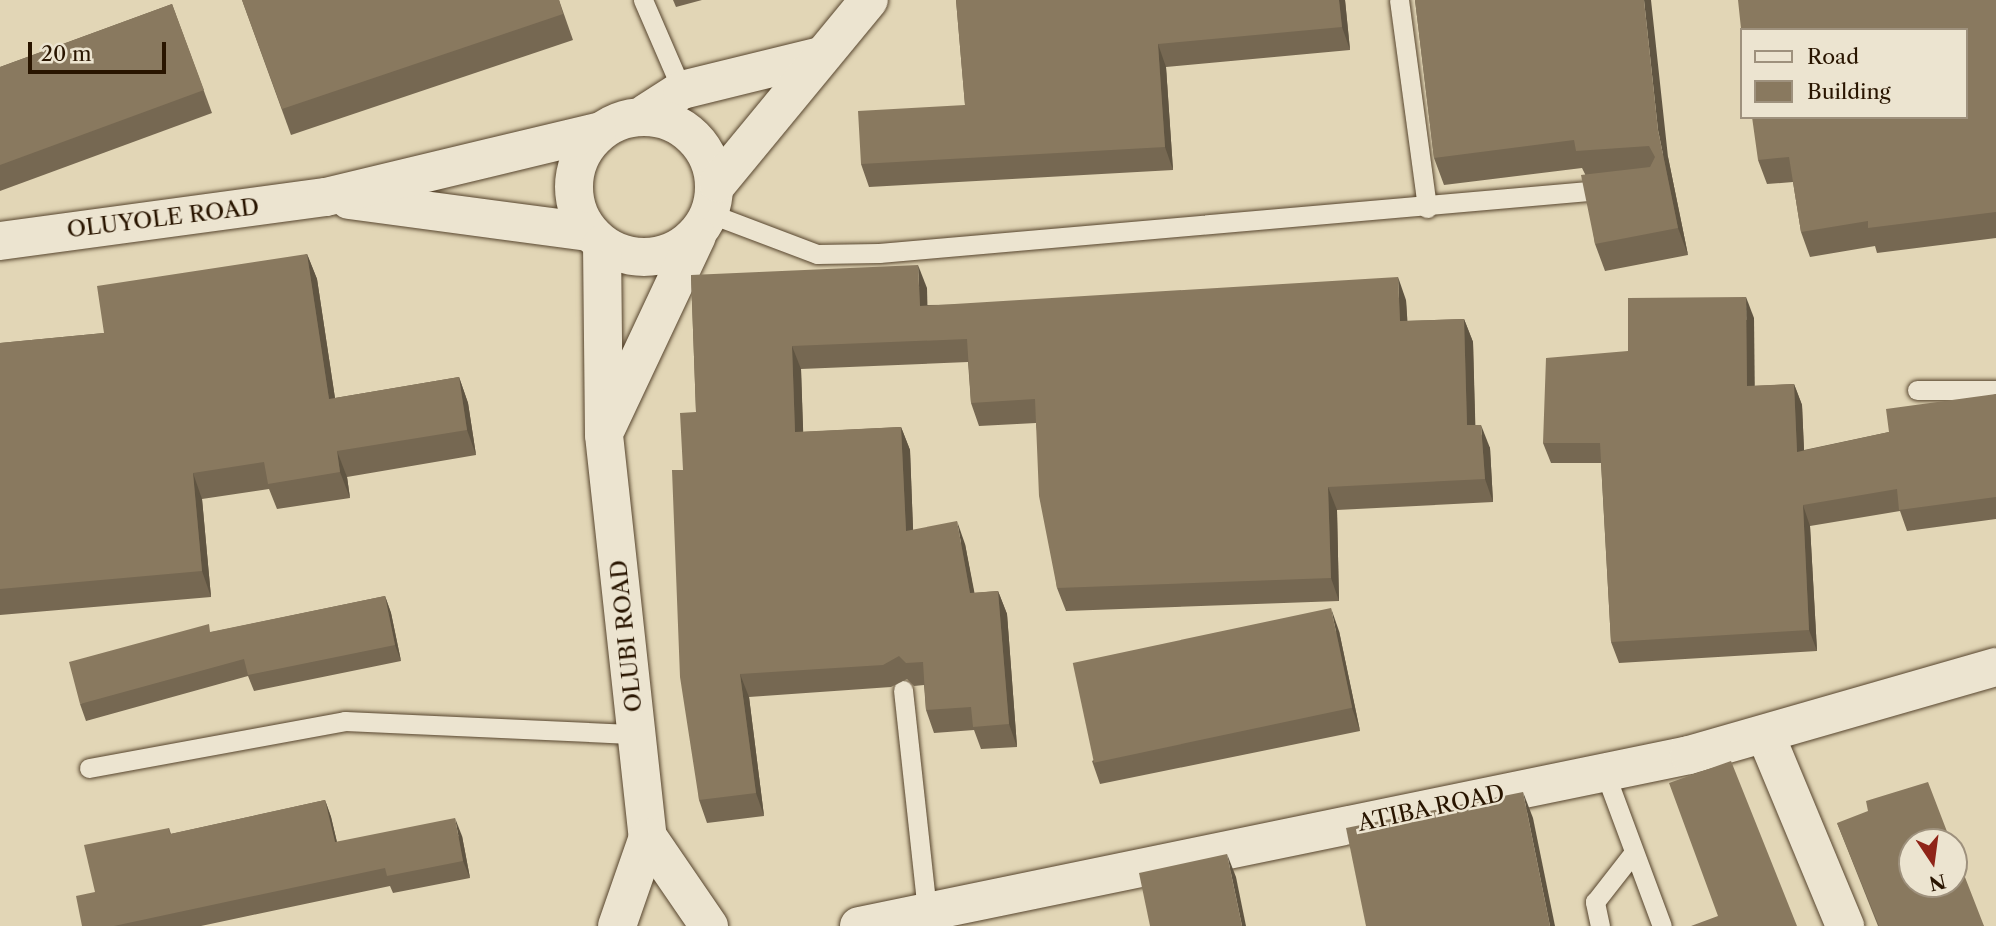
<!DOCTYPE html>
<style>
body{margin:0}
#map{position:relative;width:1996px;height:926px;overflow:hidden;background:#e2d6b6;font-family:"Libre Caslon Text",serif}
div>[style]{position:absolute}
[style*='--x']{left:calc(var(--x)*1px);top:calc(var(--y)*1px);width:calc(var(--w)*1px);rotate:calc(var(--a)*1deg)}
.roads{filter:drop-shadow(0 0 2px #57452e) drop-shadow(0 0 2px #57452e)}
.lane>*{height:19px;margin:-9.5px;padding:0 9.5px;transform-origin:9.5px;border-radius:9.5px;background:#ece4d0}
.street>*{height:38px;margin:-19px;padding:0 19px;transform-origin:19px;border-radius:19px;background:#ece4d0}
.street>.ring{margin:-19px;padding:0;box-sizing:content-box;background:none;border:38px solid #ece4d0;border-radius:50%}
.secondary>*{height:38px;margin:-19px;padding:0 19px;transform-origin:19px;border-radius:19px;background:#ece4d0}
.wall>*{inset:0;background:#766852}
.shaded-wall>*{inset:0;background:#605542}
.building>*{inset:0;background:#89795f;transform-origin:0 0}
span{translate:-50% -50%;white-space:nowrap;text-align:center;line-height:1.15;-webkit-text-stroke:5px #ece4d0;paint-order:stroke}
.street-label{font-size:23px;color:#291500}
.legend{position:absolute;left:1740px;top:28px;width:228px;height:91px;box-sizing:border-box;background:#ece4d0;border:2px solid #9e917d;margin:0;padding:9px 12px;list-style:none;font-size:21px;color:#291500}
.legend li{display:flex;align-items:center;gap:14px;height:35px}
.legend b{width:35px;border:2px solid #9e917d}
.north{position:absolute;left:1898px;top:828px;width:70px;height:70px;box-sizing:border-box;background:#ece4d0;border:2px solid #9e917d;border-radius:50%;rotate:167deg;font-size:19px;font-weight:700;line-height:28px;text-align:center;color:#291500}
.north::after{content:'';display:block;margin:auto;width:24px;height:32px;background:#8f2418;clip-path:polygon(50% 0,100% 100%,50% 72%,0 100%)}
.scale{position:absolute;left:28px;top:42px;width:138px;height:32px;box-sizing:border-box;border:4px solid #291500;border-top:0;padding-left:9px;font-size:21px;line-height:24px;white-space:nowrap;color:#291500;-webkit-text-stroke:5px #ece4d0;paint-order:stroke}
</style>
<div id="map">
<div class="roads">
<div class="lane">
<i style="--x:643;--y:0;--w:98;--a:66.6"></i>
<i style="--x:1399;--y:0;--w:210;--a:82.3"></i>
<i style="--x:706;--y:212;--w:119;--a:20.7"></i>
<i style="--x:817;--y:254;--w:62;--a:-0.9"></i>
<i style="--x:879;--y:253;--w:735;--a:-5"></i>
<i style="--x:1917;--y:390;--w:79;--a:0"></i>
<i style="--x:903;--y:690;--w:223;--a:83.8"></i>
<i style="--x:89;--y:768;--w:260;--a:-10.4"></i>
<i style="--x:345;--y:721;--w:291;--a:2.6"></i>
<i style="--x:1605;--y:773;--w:163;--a:69.6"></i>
<i style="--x:1600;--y:926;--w:25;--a:-102"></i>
<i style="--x:1595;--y:902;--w:63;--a:-52"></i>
</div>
<div class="street">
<i style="--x:646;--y:113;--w:43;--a:-32.6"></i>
<i style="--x:682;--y:90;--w:142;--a:-13.8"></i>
<i class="ring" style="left:574px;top:117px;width:102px;height:102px"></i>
<i style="--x:718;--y:183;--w:237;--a:-50.5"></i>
<i style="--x:349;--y:200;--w:243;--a:7.6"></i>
<i style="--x:0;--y:241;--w:329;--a:-7.7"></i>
<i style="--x:326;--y:197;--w:279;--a:-13.5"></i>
<i style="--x:602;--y:244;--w:191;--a:89.4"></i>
<i style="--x:604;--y:435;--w:404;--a:83.8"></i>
<i style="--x:648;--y:837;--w:108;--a:55.6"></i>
<i style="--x:607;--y:427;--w:211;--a:-64.8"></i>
<i style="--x:1766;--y:736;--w:206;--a:67.4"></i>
<i style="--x:617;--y:926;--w:94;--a:-70.8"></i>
</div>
<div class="secondary">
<i style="--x:859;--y:926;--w:847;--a:-11.64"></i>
<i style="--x:1689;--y:755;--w:319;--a:-16"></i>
</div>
</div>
<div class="wall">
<i style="clip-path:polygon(242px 0,559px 0,573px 40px,291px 135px)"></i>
<i style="clip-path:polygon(673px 0,702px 0,676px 7px)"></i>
<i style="clip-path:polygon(956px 0,1345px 0,1350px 50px,1166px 67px,1173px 170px,869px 187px,861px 164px,965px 105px)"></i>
<i style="clip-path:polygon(1415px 0,1668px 157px,1688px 255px,1605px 271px,1595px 244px,1585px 174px,1582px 168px,1444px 185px,1434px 158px)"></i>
<i style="clip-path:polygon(1996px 0,1996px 238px,1877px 253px,1875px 246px,1810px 257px,1801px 232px,1793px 182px,1767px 184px,1758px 160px)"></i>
<i style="clip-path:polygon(172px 4px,212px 113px,0 191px,0 67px)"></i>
<i style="clip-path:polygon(307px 254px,317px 279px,335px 398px,459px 377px,468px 403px,476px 455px,347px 477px,350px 498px,277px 509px,269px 489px,202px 499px,211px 597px,0 615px,0 343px,104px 333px)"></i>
<i style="clip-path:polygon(691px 275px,927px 288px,927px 305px,1406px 300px,1407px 321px,1464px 319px,1473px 342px,1475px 425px,1490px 448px,1493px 502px,1337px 510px,1339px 601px,1066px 611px,1057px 588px,1036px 423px,979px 426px,971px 403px,968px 362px,801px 369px,803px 432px,901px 427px,910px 450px,913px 530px,965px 544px,974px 593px,998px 591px,1007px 614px,1017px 747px,981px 749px,974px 730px,934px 733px,926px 710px,924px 685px,914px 686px,907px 679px,891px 687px,749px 697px,764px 816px,707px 823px,699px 800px,683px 470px,696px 412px)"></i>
<i style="clip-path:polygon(1754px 318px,1754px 386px,1794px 384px,1802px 405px,1804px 450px,1889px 432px,1996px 394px,1996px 519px,1907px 531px,1900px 511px,1810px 526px,1817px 651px,1619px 663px,1611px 642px,1601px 463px,1551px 463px,1543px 443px,1628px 351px)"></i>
<i style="clip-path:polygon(385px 596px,391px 613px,401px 661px,254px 691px,248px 676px,86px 721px,80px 704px,212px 632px)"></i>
<i style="clip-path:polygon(1339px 631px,1360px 731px,1100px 784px,1092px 761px)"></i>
<i style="clip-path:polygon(325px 800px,331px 817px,337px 842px,462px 836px,470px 878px,393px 893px,390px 886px,201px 926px,82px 926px,169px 828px,171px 834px)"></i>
<i style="clip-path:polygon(1837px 823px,1984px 926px,1878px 926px)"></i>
</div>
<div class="shaded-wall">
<i style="clip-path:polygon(1339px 0,1345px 0,1350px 50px,1342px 27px)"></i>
<i style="clip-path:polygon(1644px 0,1651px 0,1668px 157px,1688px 255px,1678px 228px,1658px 130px)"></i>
<i style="clip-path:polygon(1158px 44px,1166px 67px,1173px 170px,1165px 147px)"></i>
<i style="clip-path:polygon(307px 254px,317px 279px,339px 425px,329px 399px)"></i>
<i style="clip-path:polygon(918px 265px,927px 288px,928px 328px,920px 306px)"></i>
<i style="clip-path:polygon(1398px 277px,1406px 300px,1409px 344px,1400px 321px)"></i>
<i style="clip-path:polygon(1746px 297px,1754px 318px,1755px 407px,1747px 386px)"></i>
<i style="clip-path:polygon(1464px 319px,1473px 342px,1476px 448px,1467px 425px)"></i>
<i style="clip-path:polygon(792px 346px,801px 369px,804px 455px,795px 432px)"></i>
<i style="clip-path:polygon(459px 377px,468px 403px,476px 455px,467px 430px)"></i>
<i style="clip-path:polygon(1794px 384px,1802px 405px,1805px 473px,1797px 452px)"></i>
<i style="clip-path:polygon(1481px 425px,1490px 448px,1493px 502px,1485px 479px)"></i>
<i style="clip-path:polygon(901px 427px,910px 450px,914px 554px,906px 531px)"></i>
<i style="clip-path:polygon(337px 451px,347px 477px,350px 498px,340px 472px)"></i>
<i style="clip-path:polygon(193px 473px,202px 499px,211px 597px,202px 571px)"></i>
<i style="clip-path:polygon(1328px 487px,1337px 510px,1339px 601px,1331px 578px)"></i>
<i style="clip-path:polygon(1803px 505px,1810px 526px,1817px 651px,1809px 630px)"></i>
<i style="clip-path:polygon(957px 521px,965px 544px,979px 616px,970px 593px)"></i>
<i style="clip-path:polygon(998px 591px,1007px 614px,1017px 747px,1009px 724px)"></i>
<i style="clip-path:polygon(385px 596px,391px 613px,401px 661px,395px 645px)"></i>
<i style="clip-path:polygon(1331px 608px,1339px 631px,1360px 731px,1352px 708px)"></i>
<i style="clip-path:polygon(740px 674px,749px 697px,764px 816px,756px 793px)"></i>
<i style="clip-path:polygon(1523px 792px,1533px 818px,1555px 926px,1550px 926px)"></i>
<i style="clip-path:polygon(325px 800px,331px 817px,341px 860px,335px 842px)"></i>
<i style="clip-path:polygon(455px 818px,462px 836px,470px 878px,463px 861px)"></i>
<i style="clip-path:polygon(1227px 854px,1236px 877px,1246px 926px,1242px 926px)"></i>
</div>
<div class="building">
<i style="clip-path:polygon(242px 0,559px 0,563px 14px,282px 109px)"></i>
<i style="clip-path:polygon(956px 0,1339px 0,1342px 27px,1158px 44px,1165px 147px,861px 164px,858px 111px,965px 105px)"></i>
<i style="clip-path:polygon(1415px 0,1644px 0,1658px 130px,1678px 228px,1595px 244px,1581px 175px,1650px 167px,1655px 157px,1649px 146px,1576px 151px,1574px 140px,1434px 158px)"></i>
<i style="clip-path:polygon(1738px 0,1996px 0,1996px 212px,1868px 228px,1868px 221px,1801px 232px,1789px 157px,1758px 160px,1752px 117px,1966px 117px,1966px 30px,1742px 30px,1742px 38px)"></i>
<i style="clip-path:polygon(172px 4px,204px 90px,0 165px,0 67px)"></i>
<i style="clip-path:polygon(307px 254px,329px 399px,459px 377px,467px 430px,337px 451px,340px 472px,268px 484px,264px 462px,193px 473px,202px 571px,0 589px,0 343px,104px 333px,97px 286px)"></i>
<i style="clip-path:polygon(918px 265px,920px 306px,1398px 277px,1400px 321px,1464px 319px,1467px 425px,1481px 425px,1485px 479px,1328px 487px,1331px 578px,1057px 588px,1039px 496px,1035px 399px,971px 403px,967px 339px,792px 346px,795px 432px,901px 427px,906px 531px,957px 521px,970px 593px,998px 591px,1009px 724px,973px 727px,971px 707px,926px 710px,923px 662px,906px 663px,899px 656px,883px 665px,740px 674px,756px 793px,699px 800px,680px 677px,672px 470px,683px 470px,680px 413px,696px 412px,691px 275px)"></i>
<i style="clip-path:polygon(1746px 297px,1747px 386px,1794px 384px,1797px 452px,1889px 432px,1886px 409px,1996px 394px,1996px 497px,1899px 510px,1897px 489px,1803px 505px,1809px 630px,1611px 642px,1600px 443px,1543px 443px,1546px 358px,1628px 351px,1628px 298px)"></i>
<i style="clip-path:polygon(385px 596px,395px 645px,248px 675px,244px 659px,80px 704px,69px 662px,209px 624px,210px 632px)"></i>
<i style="left:1331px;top:608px;width:102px;height:264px;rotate:78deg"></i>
<i style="clip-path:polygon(1731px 761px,1797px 926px,1691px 926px,1718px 916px,1669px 783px)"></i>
<i style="clip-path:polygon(1928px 782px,1951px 842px,1912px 842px,1912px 884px,1954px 884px,1954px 849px,1984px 926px,1879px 926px,1837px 823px,1868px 811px,1866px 801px)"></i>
<i style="clip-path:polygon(1523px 792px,1550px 926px,1366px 926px,1346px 828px)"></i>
<i style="clip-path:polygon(325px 800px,335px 842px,455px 818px,463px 861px,387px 876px,385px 868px,114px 926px,82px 926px,76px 896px,95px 892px,84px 845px,169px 828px,170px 834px)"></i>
<i style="clip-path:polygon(1227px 854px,1242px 926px,1150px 926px,1139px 873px)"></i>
</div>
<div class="street-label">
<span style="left:163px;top:218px;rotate:-7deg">OLUYOLE ROAD</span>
<span style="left:626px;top:636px;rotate:-96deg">OLUBI ROAD</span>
<span style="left:1431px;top:808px;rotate:-12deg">ATIBA ROAD</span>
</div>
<ul class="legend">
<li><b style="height:9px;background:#ece4d0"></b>Road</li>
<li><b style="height:19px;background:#89795f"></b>Building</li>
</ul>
<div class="north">N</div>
<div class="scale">20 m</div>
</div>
